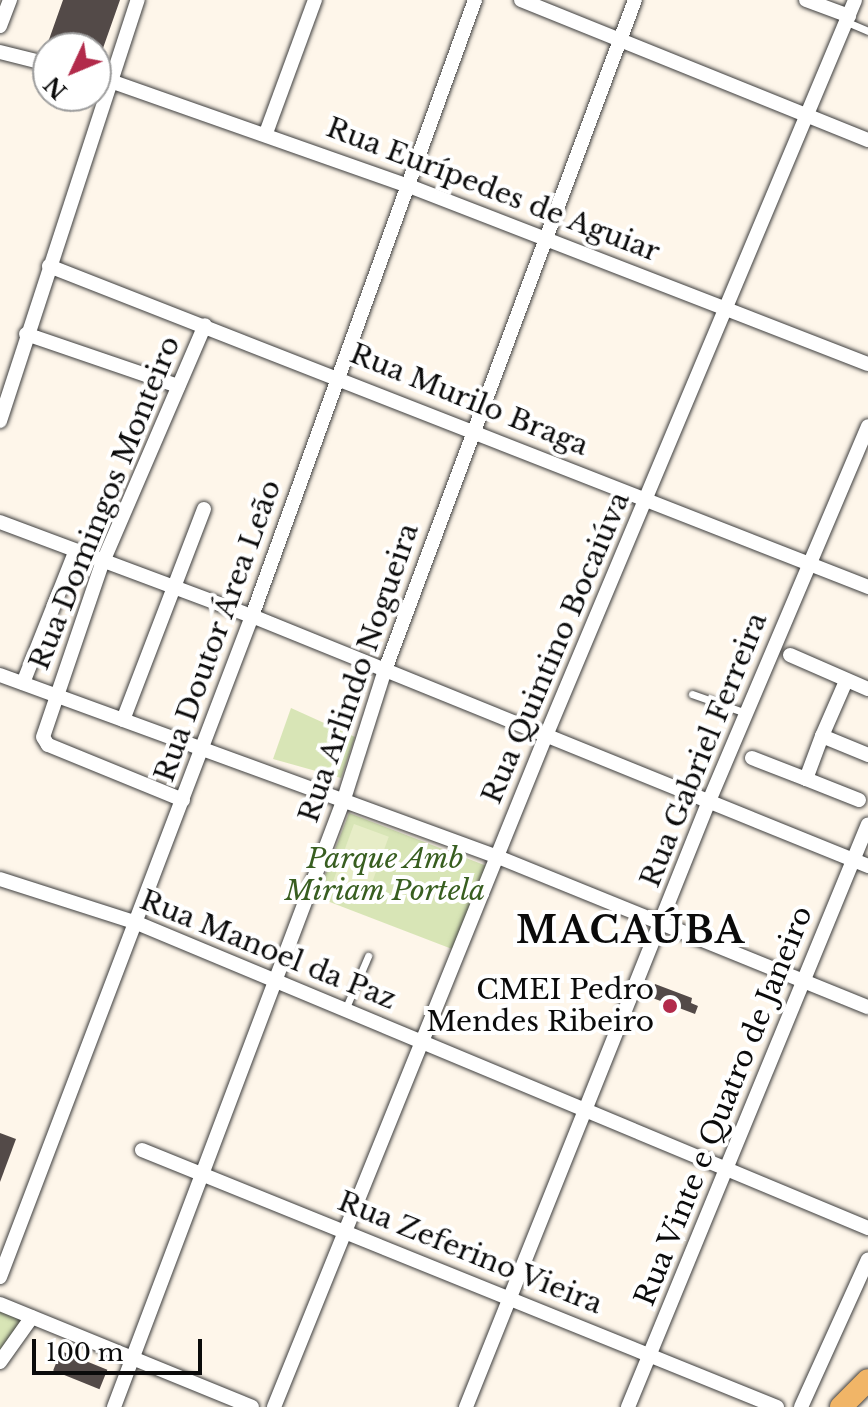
<!DOCTYPE html>
<meta charset="utf-8">
<style>
body{margin:0}
#map{position:relative;width:868px;height:1407px;overflow:hidden;background:#fef6ea;font-family:"Libre Baskerville",serif}
div>[style]{position:absolute}
[style*='--x']{left:calc(var(--x)*1px);top:calc(var(--y)*1px);width:calc(var(--w)*1px);rotate:calc(var(--a)*1deg)}
.green>*{inset:0;background:#d8e5b6;transform-origin:0 0}
.pitch>*{inset:0;background:#e7edc7;transform-origin:0 0}
.building>*{inset:0;background:#534a48;transform-origin:0 0}
.roads{filter:drop-shadow(0 0 2px #3e3e3e) drop-shadow(0 0 2px #3e3e3e)}
.lane>*{height:7px;margin:-3.5px;padding:0 3.5px;transform-origin:3.5px;border-radius:3.5px;background:#fff}
.street>*{height:14px;margin:-7px;padding:0 7px;transform-origin:7px;border-radius:7px;background:#fff}
.primary>*{height:22px;margin:-11px;padding:0 11px;transform-origin:11px;border-radius:11px;background:#f1b567}
.dots>*{width:22px;height:22px;translate:-50% -50%;box-sizing:border-box;border:4px solid #fff;border-radius:50%}
span{translate:-50% -50%;white-space:nowrap;text-align:center;line-height:1.15;-webkit-text-stroke:8px #fff;paint-order:stroke}
.street-label{font-size:28px;color:#0b0b0b}
.park-label{font-size:28px;color:#385e20;font-style:italic}
.poi-label{font-size:28px;color:#0b0b0b}
.right{translate:-100% -50%;text-align:right}
.district-label{font-size:36px;color:#0b0b0b;font-weight:700;letter-spacing:2px}
.north{position:absolute;left:32px;top:32px;width:80px;height:80px;box-sizing:border-box;background:#fff;border:2px solid #9d9d9d;border-radius:50%;rotate:226deg;font-size:22px;font-weight:700;line-height:32px;text-align:center;color:#0b0b0b}
.north::after{content:'';display:block;margin:auto;width:28px;height:36px;background:#b22b4b;clip-path:polygon(50% 0,100% 100%,50% 72%,0 100%)}
.scale{position:absolute;left:32px;top:1339px;width:170px;height:36px;box-sizing:border-box;border:4px solid #0b0b0b;border-top:0;padding-left:10px;font-size:24px;line-height:28px;white-space:nowrap;color:#0b0b0b;-webkit-text-stroke:6px #fff;paint-order:stroke}
</style>
<div id="map">
<div class="green">
<i style="clip-path:polygon(291px 708px,355px 737px,341px 778px,273px 759px)"></i>
<i style="left:349px;top:813px;width:147px;height:90px;rotate:21deg"></i>
<i style="clip-path:polygon(0 1310px,23px 1321px,0 1352px)"></i>
</div>
<div class="pitch">
<i style="left:354px;top:824px;width:37px;height:69px;rotate:20deg"></i>
</div>
<div class="building">
<i style="clip-path:polygon(63px 0,120px 0,96px 68px,96px 48px,46px 48px)"></i>
<i style="clip-path:polygon(655px 984px,692px 998px,691px 1003px,698px 1006px,695px 1014px,650px 997px)"></i>
<i style="clip-path:polygon(0 1133px,16px 1139px,0 1182px)"></i>
<i style="left:61px;top:1351px;width:50px;height:21px;rotate:22deg"></i>
</div>
<div class="roads">
<div class="lane">
<i style="--x:847;--y:22;--w:23;--a:23"></i>
<i style="--x:692;--y:694;--w:57;--a:19.4"></i>
<i style="--x:345;--y:1010;--w:59;--a:-66.9"></i>
</div>
<div class="street">
<i style="--x:521;--y:0;--w:374;--a:22"></i>
<i style="--x:806;--y:0;--w:46;--a:20.4"></i>
<i style="--x:0;--y:26;--w:28;--a:-69"></i>
<i style="--x:0;--y:52;--w:49;--a:14"></i>
<i style="--x:96;--y:76;--w:332;--a:19.4"></i>
<i style="--x:409;--y:186;--w:492;--a:21.2"></i>
<i style="--x:266;--y:133;--w:142;--a:-69.8"></i>
<i style="--x:49;--y:266;--w:880;--a:21.4"></i>
<i style="--x:26;--y:334;--w:161;--a:18.9"></i>
<i style="--x:0;--y:421;--w:443;--a:-71.9"></i>
<i style="--x:0;--y:522;--w:269;--a:20.5"></i>
<i style="--x:252;--y:616;--w:665;--a:22.09"></i>
<i style="--x:790;--y:655;--w:85;--a:23.6"></i>
<i style="--x:0;--y:675;--w:530;--a:20.08"></i>
<i style="--x:498;--y:857;--w:399;--a:22.1"></i>
<i style="--x:846;--y:681;--w:60;--a:113.6"></i>
<i style="--x:822;--y:736;--w:50;--a:22.4"></i>
<i style="--x:23;--y:683;--w:141;--a:-68.3"></i>
<i style="--x:123;--y:720;--w:226;--a:-69"></i>
<i style="--x:752;--y:758;--w:58;--a:21.3"></i>
<i style="--x:806;--y:779;--w:46;--a:-69.6"></i>
<i style="--x:806;--y:779;--w:57;--a:21.6"></i>
<i style="--x:183;--y:800;--w:146;--a:-157.8"></i>
<i style="--x:48;--y:745;--w:9;--a:-122"></i>
<i style="--x:43;--y:737;--w:183;--a:-71.2"></i>
<i style="--x:102;--y:564;--w:260;--a:-66.7"></i>
<i style="--x:0;--y:879;--w:144;--a:17.8"></i>
<i style="--x:137;--y:923;--w:792;--a:22.65"></i>
<i style="--x:142;--y:1150;--w:685;--a:22.03"></i>
<i style="--x:0;--y:1277;--w:707;--a:-69.13"></i>
<i style="--x:252;--y:616;--w:655;--a:-70.1"></i>
<i style="--x:0;--y:1304;--w:272;--a:22.2"></i>
<i style="--x:0;--y:1362;--w:55;--a:-54.6"></i>
<i style="--x:114;--y:1407;--w:650;--a:-69.28"></i>
<i style="--x:344;--y:799;--w:135;--a:-72.4"></i>
<i style="--x:385;--y:670;--w:715;--a:-69.54"></i>
<i style="--x:274;--y:1407;--w:722;--a:-67.95"></i>
<i style="--x:545;--y:738;--w:800;--a:-67.21"></i>
<i style="--x:466;--y:1407;--w:653;--a:-68.15"></i>
<i style="--x:709;--y:801;--w:407;--a:-67"></i>
<i style="--x:628;--y:1407;--w:630;--a:-67.62"></i>
<i style="--x:801;--y:1407;--w:162;--a:-65.6"></i>
</div>
<div class="primary">
<i style="--x:841;--y:1407;--w:38;--a:-45"></i>
</div>
</div>
<div class="dots">
<i style="left:670px;top:1006px;background:#b22b4b"></i>
</div>
<div class="street-label">
<span style="left:493px;top:190px;rotate:21deg">Rua Eurípedes de Aguiar</span>
<span style="left:469px;top:400px;rotate:22deg">Rua Murilo Braga</span>
<span style="left:105px;top:503px;rotate:-68deg">Rua Domingos Monteiro</span>
<span style="left:218px;top:631px;rotate:-70deg">Rua Doutor Área Leão</span>
<span style="left:556px;top:648px;rotate:-67deg">Rua Quintino Bocaiúva</span>
<span style="left:359px;top:673px;rotate:-71deg">Rua Arlindo Nogueira</span>
<span style="left:704px;top:750px;rotate:-68deg">Rua Gabriel Ferreira</span>
<span style="left:268px;top:950px;rotate:22deg">Rua Manoel da Paz</span>
<span style="left:724px;top:1106px;rotate:-68deg">Rua Vinte e Quatro de Janeiro</span>
<span style="left:470px;top:1253px;rotate:22deg">Rua Zeferino Vieira</span>
</div>
<div class="park-label">
<span style="left:385px;top:875px">Parque Amb<br>Miriam Portela</span>
</div>
<div class="poi-label">
<span class="right" style="left:654px;top:1006px">CMEI Pedro<br>Mendes Ribeiro</span>
</div>
<div class="district-label">
<span style="left:631px;top:931px">MACAÚBA</span>
</div>
<div class="north">N</div>
<div class="scale">100 m</div>
</div>
